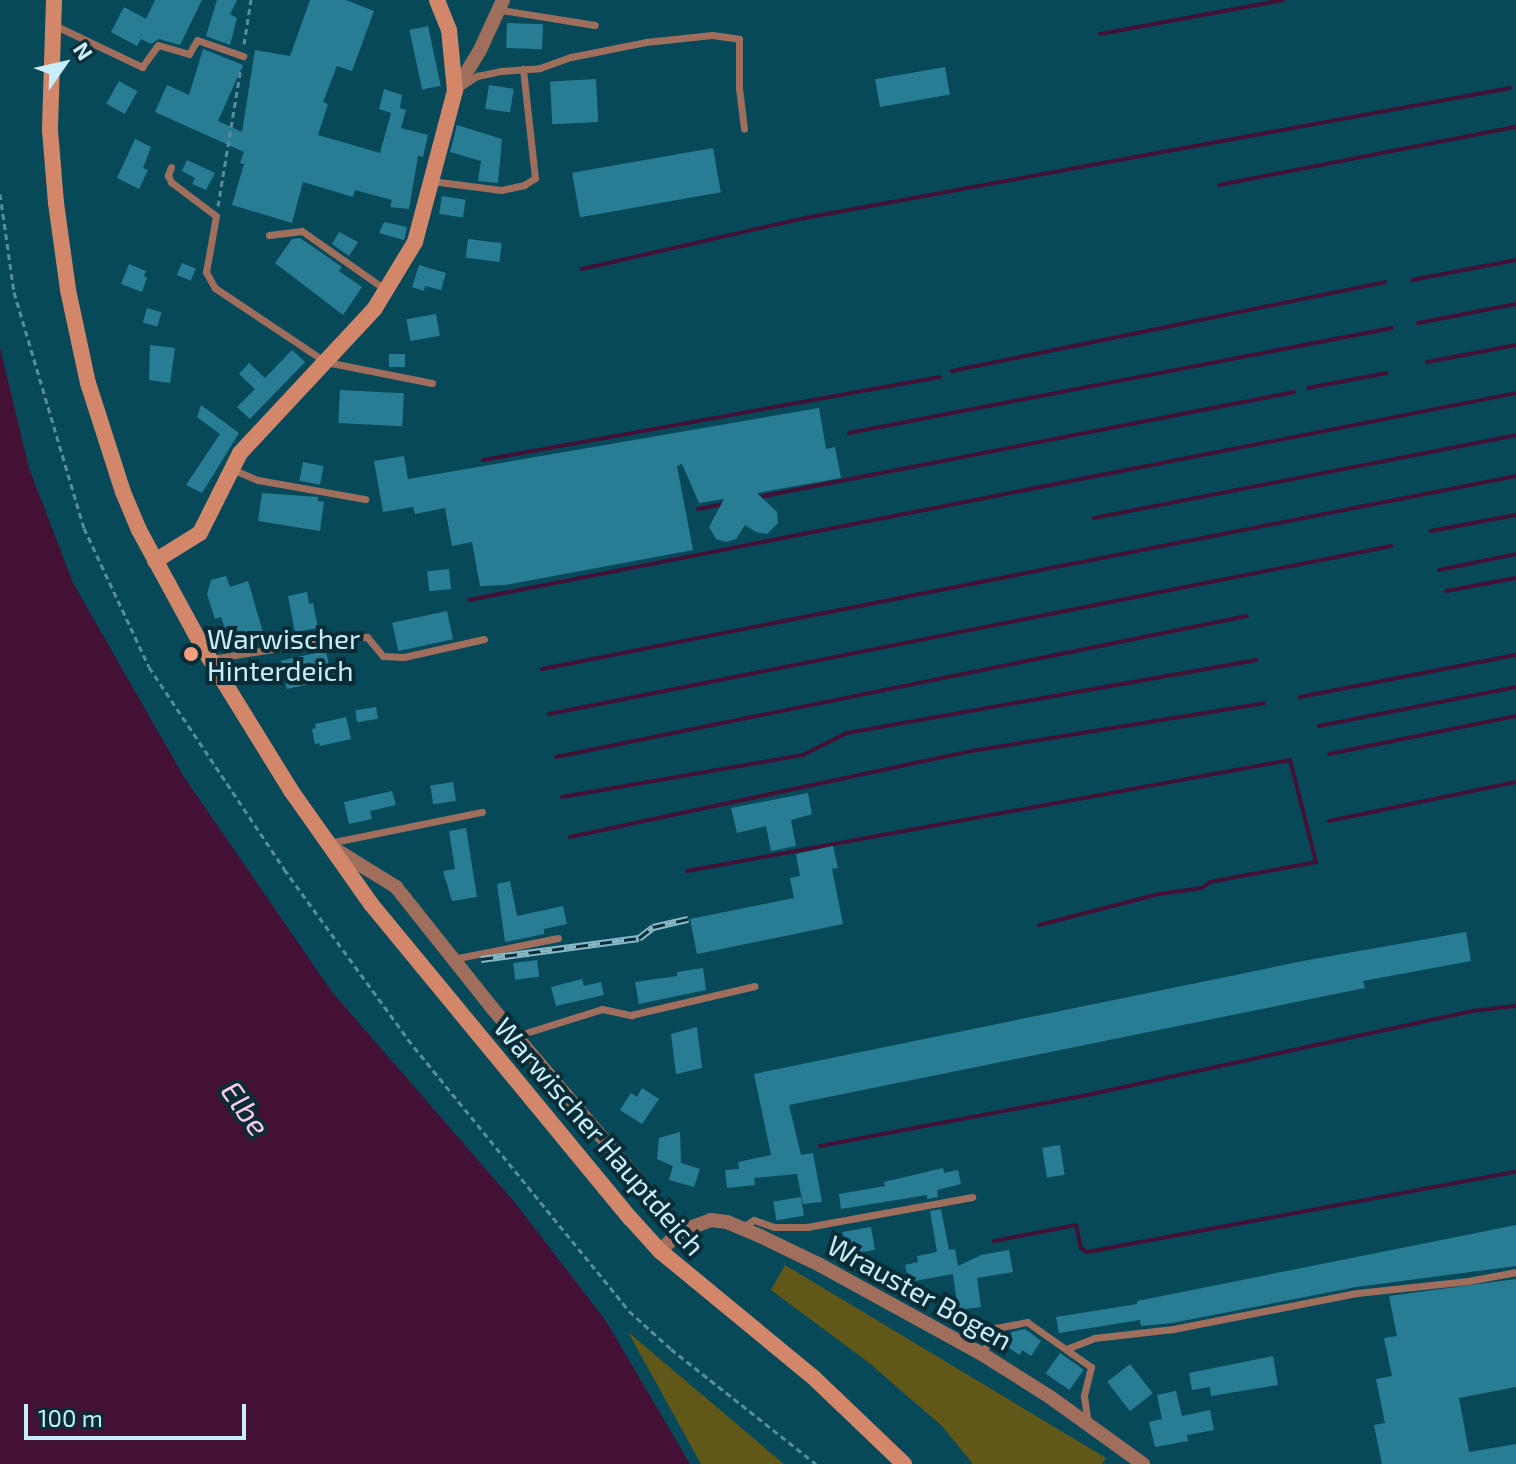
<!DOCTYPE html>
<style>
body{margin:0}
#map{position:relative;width:1516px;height:1464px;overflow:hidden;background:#084959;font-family:"Exo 2",sans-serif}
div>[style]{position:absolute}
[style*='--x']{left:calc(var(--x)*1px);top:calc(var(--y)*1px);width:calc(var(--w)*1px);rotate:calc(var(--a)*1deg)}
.green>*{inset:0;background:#605719}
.water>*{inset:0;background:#431135}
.stream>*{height:4px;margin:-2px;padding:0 2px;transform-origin:2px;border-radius:2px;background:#431135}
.building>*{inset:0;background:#287d95;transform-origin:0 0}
.path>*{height:3px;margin-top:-1.5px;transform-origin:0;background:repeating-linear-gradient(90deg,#578d9c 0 6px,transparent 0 10px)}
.lane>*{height:7px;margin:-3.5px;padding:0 3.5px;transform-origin:3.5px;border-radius:3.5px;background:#9f6e5d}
.street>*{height:14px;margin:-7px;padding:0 7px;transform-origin:7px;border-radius:7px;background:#9f6e5d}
.secondary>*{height:16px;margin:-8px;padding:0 8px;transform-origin:8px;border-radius:8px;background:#d2866a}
.rail>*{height:7px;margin-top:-3.5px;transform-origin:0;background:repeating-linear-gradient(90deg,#092c36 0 12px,#89b8c6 0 24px);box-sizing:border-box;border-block:2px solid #89b8c6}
.dots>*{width:22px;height:22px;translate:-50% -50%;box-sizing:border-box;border:4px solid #092c36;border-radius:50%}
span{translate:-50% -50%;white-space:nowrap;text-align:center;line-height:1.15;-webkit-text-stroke:8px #092c36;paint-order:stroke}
.poi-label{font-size:28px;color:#c8eefb}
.left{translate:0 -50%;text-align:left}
.street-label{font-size:28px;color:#c8eefb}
.water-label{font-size:30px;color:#fec9ea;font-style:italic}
.north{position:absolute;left:24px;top:24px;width:80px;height:80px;-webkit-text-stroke:6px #092c36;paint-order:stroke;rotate:56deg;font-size:22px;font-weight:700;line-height:32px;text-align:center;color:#c8eefb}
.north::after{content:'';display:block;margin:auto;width:28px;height:36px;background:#c8eefb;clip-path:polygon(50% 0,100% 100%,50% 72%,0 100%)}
.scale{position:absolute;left:24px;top:1404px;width:222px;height:36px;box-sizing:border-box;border:4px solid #c8eefb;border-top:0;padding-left:10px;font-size:24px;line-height:28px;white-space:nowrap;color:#c8eefb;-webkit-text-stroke:6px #092c36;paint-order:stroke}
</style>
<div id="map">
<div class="green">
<i style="clip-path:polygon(785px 1265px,1106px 1458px,1102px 1464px,973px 1464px,942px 1426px,868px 1362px,771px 1290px)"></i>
<i style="clip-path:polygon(628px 1332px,784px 1464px,701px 1464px)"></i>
</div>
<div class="water">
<i style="clip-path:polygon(0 348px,29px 468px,73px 583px,184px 777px,332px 992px,516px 1204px,606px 1321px,690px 1464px,0 1464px)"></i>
</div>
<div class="stream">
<i style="--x:1100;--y:34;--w:186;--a:-10.5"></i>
<i style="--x:1219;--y:185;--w:303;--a:-11.1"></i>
<i style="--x:582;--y:269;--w:229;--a:-12.9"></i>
<i style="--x:805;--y:218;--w:717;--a:-10.45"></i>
<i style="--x:1412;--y:280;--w:106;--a:-10.9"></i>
<i style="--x:1418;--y:323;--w:100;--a:-11"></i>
<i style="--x:1427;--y:362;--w:91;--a:-10.8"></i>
<i style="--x:952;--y:371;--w:442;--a:-11.6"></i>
<i style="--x:1308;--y:388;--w:80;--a:-10.8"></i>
<i style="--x:849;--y:433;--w:553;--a:-10.94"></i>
<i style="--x:483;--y:460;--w:464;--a:-10.3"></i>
<i style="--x:759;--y:497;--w:545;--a:-11.1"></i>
<i style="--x:698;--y:509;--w:25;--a:-11"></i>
<i style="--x:1094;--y:518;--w:430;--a:-11.1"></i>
<i style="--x:1431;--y:531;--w:86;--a:-10.7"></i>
<i style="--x:1439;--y:570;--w:79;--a:-11.7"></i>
<i style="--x:1446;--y:591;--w:71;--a:-10.5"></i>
<i style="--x:469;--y:600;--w:1067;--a:-11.18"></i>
<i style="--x:542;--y:669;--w:993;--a:-11.21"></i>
<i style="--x:1300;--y:697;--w:220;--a:-11"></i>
<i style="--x:549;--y:714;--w:859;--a:-11.28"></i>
<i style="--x:1319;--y:726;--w:201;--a:-11.2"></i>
<i style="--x:1329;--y:754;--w:191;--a:-11.5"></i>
<i style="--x:556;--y:757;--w:705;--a:-11.53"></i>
<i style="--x:562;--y:797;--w:245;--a:-9.9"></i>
<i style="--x:803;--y:755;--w:49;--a:-26.6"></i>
<i style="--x:847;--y:733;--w:416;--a:-10.1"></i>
<i style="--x:1329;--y:821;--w:191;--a:-11.8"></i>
<i style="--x:570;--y:837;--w:411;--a:-12.1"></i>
<i style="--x:972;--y:751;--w:296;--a:-9.3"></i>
<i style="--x:687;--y:871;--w:613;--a:-10.43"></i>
<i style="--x:1290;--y:760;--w:105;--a:75.7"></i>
<i style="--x:1316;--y:862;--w:108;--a:169.3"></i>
<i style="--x:1210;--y:882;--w:10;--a:143"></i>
<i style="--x:1202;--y:888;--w:43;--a:172.1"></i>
<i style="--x:1159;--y:894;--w:124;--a:165.5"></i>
<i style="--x:820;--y:1146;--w:263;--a:-10.8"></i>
<i style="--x:1078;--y:1097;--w:403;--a:-12.3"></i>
<i style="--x:1472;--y:1011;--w:44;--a:-6.5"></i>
<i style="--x:994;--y:1241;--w:84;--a:-11"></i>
<i style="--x:1076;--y:1225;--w:24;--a:78"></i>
<i style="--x:1081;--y:1248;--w:7;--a:34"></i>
<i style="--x:1087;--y:1252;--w:436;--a:-10.6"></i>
</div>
<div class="building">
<i style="clip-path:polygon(155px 0,202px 0,180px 45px,159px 39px,151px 44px,141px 39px,137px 46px,111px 32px,124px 7px,146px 19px)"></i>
<i style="clip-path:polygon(217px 0,237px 0,230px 14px,237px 18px,230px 45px,206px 36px)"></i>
<i style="clip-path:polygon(310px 0,346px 0,374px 11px,352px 71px,337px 66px,323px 102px,328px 104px,318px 135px,380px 153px,391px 113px,379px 109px,384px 89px,402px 95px,400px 108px,406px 110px,401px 128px,428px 135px,423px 157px,418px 156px,409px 209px,390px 207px,392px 200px,355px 190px,353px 197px,303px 182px,292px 223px,232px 205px,244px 164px,240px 163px,244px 152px,155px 112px,167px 85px,189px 95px,203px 49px,243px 65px,218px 121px,242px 132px,255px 50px,290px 56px)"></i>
<i style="left:507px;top:23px;width:36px;height:25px;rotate:2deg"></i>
<i style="left:428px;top:26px;width:61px;height:19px;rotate:78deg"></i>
<i style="left:945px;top:67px;width:28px;height:71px;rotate:80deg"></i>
<i style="left:596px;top:79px;width:43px;height:46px;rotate:87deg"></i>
<i style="left:119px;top:81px;width:21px;height:26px;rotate:29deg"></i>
<i style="left:489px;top:85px;width:25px;height:24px;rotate:9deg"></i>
<i style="clip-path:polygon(457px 125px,502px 139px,498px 183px,478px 181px,481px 161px,450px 152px)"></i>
<i style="clip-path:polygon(135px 139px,151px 147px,143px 168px,148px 170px,139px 189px,117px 178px)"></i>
<i style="left:713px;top:148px;width:45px;height:143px;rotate:80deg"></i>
<i style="clip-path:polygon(187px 160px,215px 173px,206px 190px,192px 184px,195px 178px,182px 171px)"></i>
<i style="left:442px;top:196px;width:24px;height:18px;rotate:9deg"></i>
<i style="clip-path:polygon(384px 222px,407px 227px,404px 240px,379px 233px)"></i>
<i style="clip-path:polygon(339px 232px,358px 242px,349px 256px,332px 244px)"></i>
<i style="clip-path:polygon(300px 238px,342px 267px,339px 271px,362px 287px,343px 315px,275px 263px,292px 239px)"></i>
<i style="left:468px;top:239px;width:34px;height:19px;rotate:7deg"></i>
<i style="left:182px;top:263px;width:15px;height:13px;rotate:23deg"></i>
<i style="clip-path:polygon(129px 264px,146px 271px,144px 276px,147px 278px,142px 292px,121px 284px)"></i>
<i style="clip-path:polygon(419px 265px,446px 273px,441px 290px,425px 286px,424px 291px,412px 287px)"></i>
<i style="left:147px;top:308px;width:15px;height:15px;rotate:16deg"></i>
<i style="left:436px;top:314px;width:22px;height:30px;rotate:80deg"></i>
<i style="clip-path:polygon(150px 345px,175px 348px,170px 383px,149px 380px)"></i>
<i style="clip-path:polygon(292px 350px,305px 362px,250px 419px,237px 407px,255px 389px,239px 374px,249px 363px,265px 378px)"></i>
<i style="left:389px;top:354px;width:16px;height:13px"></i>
<i style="left:340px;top:390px;width:64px;height:33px;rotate:3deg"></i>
<i style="clip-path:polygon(201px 405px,239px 433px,202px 493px,186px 485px,220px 434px,197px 417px)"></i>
<i style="clip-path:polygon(819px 408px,826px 449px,835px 447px,841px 478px,757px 493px,777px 512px,778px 523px,767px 534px,756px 532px,745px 525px,736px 539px,726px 542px,716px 539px,709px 527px,724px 499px,699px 503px,682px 464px,677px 466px,693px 550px,505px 585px,480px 586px,472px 542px,452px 546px,445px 508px,415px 514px,413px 507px,383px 512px,374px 461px,404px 456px,408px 479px)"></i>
<i style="left:303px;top:462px;width:21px;height:19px;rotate:11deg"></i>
<i style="clip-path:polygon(262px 493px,318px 497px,318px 501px,324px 502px,320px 531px,258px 521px)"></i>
<i style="left:449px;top:569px;width:20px;height:22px;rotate:84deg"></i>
<i style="clip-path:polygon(226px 576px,230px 587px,248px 581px,263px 632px,235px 641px,232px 633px,227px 635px,221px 617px,215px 619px,207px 594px,211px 580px)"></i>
<i style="clip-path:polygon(307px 592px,309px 604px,313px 603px,318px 628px,295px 632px,288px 596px)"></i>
<i style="left:447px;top:611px;width:29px;height:56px;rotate:78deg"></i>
<i style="left:326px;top:651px;width:29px;height:46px;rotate:78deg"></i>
<i style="left:376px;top:707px;width:12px;height:21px;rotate:81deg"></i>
<i style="clip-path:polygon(346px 717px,351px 739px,320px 746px,319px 743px,315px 744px,312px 729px,316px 728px,315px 724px)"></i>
<i style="left:453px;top:782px;width:19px;height:23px;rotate:81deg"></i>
<i style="clip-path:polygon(392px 791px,396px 805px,370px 811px,372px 819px,349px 824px,344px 802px)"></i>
<i style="clip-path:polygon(808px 793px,812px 814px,791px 820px,796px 846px,771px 851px,766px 826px,737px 833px,731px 808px)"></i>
<i style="clip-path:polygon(466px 828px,477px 897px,452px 901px,443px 871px,455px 869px,449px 831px)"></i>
<i style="clip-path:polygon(833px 846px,838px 868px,832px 869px,843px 924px,697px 954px,690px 919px,794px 898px,790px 878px,800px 876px,796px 854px)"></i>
<i style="clip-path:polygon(510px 881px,517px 916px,563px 906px,567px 924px,544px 929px,544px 934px,505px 942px,497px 884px)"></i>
<i style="clip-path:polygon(1466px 932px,1471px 961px,1363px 981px,1365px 988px,789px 1105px,801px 1155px,813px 1153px,822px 1202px,803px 1204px,797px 1174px,754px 1178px,755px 1185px,727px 1188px,725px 1170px,739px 1169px,738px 1162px,771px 1155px,754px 1074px,1303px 961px)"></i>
<i style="left:537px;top:960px;width:17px;height:24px;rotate:83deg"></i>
<i style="clip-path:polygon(703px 968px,706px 990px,639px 1004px,635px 982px,677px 976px,677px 972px)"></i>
<i style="clip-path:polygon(582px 979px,584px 986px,601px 982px,604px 995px,556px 1006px,551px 987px)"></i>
<i style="clip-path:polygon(697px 1027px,702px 1068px,676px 1074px,671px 1034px)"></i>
<i style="clip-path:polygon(642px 1088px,659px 1099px,642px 1124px,620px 1110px,631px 1093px,637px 1097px)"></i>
<i style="clip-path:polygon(680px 1132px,681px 1163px,700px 1169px,694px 1187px,669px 1180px,673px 1166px,657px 1159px,659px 1138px)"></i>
<i style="left:1060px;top:1145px;width:30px;height:18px;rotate:81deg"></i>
<i style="clip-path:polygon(943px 1168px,944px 1173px,958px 1170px,961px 1184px,937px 1190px,938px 1197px,927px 1199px,927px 1195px,841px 1209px,839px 1194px,885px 1186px,884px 1182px)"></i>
<i style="left:801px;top:1197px;width:19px;height:28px;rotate:81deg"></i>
<i style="clip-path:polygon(941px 1209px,949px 1250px,955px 1249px,958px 1266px,981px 1255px,1009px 1250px,1013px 1272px,977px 1278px,981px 1307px,958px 1310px,953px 1274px,909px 1282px,905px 1265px,918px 1262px,917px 1256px,937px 1252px,930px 1211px)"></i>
<i style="clip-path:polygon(1516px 1225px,1516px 1266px,1356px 1287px,1172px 1323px,1141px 1326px,1140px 1320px,1059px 1333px,1056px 1317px,1137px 1304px,1137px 1301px)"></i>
<i style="left:871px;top:1227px;width:23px;height:29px;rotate:80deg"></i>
<i style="clip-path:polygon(1516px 1279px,1516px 1387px,1459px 1398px,1469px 1452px,1516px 1444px,1516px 1464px,1382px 1464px,1374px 1425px,1385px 1423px,1376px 1379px,1392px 1376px,1384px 1338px,1397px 1336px,1389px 1296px)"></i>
<i style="clip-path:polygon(1025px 1329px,1041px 1341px,1031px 1356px,1022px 1350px,1020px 1355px,1003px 1344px,1012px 1332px)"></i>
<i style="left:1060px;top:1353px;width:29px;height:25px;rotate:35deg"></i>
<i style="clip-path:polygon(1273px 1356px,1278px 1385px,1211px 1396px,1210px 1387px,1192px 1390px,1189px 1373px)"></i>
<i style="left:1130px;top:1364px;width:37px;height:29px;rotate:52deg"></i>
<i style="clip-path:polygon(1176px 1391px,1182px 1416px,1210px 1410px,1214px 1430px,1187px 1435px,1188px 1441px,1155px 1447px,1149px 1422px,1162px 1419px,1157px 1395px)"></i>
</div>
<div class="path">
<i style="--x:244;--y:44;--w:45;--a:-81"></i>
<i style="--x:0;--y:194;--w:99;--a:81.9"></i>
<i style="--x:14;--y:292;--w:246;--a:73.5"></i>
<i style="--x:84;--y:528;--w:153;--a:64.9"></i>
<i style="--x:149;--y:667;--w:243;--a:56.2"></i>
<i style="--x:284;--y:869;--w:220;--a:53.9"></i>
<i style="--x:414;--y:1047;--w:340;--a:50.8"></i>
<i style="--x:629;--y:1311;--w:57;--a:42.1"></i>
<i style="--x:671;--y:1349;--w:185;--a:38.4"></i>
<i style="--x:218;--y:206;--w:141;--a:-80.6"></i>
</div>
<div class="lane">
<i style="--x:501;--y:10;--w:95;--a:9.1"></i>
<i style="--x:54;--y:25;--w:98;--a:25.5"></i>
<i style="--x:142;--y:67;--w:27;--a:-54"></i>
<i style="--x:158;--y:45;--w:32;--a:16"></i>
<i style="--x:189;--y:54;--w:16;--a:-60"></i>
<i style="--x:197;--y:40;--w:49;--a:19.2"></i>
<i style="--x:463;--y:85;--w:17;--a:-33"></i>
<i style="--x:477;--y:76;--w:25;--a:-12"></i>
<i style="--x:501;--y:71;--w:39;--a:-4"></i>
<i style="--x:540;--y:68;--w:33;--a:-20"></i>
<i style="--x:571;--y:57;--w:76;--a:-11.3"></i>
<i style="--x:646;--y:42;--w:66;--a:-6.1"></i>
<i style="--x:712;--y:35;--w:27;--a:8"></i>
<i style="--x:739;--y:39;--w:49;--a:90"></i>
<i style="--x:739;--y:88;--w:41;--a:83"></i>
<i style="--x:171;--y:167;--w:9;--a:111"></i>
<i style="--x:168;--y:175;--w:8;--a:67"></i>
<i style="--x:171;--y:182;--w:56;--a:37.1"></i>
<i style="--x:216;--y:216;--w:57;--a:100.1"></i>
<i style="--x:206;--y:272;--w:18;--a:61"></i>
<i style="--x:215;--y:288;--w:133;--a:33.7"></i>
<i style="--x:326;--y:362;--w:108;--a:11.2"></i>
<i style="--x:431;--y:181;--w:71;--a:7.3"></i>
<i style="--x:501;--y:190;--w:24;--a:-12"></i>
<i style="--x:524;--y:185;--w:13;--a:-32"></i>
<i style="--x:535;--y:178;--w:110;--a:-96.3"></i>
<i style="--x:269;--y:235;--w:33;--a:-7"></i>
<i style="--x:302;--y:231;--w:103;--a:35.1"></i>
<i style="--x:234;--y:470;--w:26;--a:23"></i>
<i style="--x:258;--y:480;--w:109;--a:10.1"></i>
<i style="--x:211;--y:659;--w:132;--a:-9.2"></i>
<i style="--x:341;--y:638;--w:26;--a:-2"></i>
<i style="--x:367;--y:637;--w:25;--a:50"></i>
<i style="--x:383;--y:656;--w:21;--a:3"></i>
<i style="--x:404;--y:657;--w:82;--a:-12.7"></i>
<i style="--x:329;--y:843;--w:156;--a:-11.5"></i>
<i style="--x:453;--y:959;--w:107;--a:-11.3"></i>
<i style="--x:516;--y:1036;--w:90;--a:-17.4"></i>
<i style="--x:602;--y:1009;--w:30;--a:12"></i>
<i style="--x:631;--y:1015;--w:127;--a:-13.2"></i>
<i style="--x:741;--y:1228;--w:15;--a:-32"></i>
<i style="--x:754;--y:1220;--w:21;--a:19"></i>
<i style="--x:774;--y:1227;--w:33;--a:0"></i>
<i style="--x:807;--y:1227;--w:168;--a:-10.3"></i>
<i style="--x:1066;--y:1349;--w:30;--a:-21"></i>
<i style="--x:1094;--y:1338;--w:80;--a:-6.5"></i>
<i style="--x:1173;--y:1329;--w:187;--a:-11.1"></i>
<i style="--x:1357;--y:1293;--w:112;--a:-6.2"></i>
<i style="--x:1468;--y:1281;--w:49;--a:-10.6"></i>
<i style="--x:982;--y:1354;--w:30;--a:-62"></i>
<i style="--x:996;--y:1328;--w:32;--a:-11"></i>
<i style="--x:1027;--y:1322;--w:78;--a:35.1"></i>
<i style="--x:1091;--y:1367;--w:30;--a:104"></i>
<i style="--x:1084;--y:1396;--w:27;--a:82"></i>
</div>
<div class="street">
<i style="--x:455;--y:91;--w:48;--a:-58.6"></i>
<i style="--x:480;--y:50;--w:55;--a:-65.3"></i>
<i style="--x:330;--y:846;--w:78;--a:31.8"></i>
<i style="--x:396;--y:887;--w:156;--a:51.5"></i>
<i style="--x:493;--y:1009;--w:291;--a:49.7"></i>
<i style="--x:660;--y:1251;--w:29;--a:-44"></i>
<i style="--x:681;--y:1231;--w:32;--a:-20"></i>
<i style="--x:711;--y:1220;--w:16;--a:7"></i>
<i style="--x:727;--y:1222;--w:36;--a:23"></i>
<i style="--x:760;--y:1236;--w:67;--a:25.8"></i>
<i style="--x:820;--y:1265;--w:185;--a:28.8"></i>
<i style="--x:982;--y:1354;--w:80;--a:32.3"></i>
<i style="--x:1050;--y:1397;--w:115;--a:35.8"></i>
</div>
<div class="secondary">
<i style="--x:54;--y:0;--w:130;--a:91.8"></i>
<i style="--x:50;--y:130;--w:73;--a:85.3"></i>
<i style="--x:56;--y:203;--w:88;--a:82.1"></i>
<i style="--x:68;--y:290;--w:95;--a:77.9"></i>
<i style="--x:88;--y:383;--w:114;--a:72.2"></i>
<i style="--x:123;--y:492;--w:41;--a:67.2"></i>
<i style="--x:139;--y:530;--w:134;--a:61.5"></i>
<i style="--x:203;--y:648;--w:169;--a:58.3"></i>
<i style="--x:292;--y:792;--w:137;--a:54.8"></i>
<i style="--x:371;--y:904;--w:408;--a:50.5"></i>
<i style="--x:631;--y:1219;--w:43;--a:47.8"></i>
<i style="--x:660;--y:1251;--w:198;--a:39.5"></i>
<i style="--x:813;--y:1377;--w:126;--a:43.7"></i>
<i style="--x:155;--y:561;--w:53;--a:-31.9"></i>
<i style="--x:200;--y:533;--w:89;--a:-63.4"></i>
<i style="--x:240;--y:453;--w:198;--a:-47"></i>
<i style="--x:375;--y:308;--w:77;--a:-58.8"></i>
<i style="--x:415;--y:242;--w:156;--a:-75.2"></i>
<i style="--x:455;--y:91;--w:61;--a:-95.6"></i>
<i style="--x:449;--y:30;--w:32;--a:-112"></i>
</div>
<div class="rail">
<i style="--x:481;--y:959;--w:159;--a:-7.6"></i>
<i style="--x:639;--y:938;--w:18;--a:-38"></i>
<i style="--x:653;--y:927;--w:36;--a:-13"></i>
</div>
<div class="dots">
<i style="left:191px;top:654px;background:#f3a082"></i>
</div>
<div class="poi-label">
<span class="left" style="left:207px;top:654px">Warwischer<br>Hinterdeich</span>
</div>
<div class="street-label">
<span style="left:600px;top:1136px;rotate:49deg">Warwischer Hauptdeich</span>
<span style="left:920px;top:1292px;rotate:29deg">Wrauster Bogen</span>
</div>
<div class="water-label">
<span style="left:246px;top:1108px;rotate:54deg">Elbe</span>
</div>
<div class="north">N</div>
<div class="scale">100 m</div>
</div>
